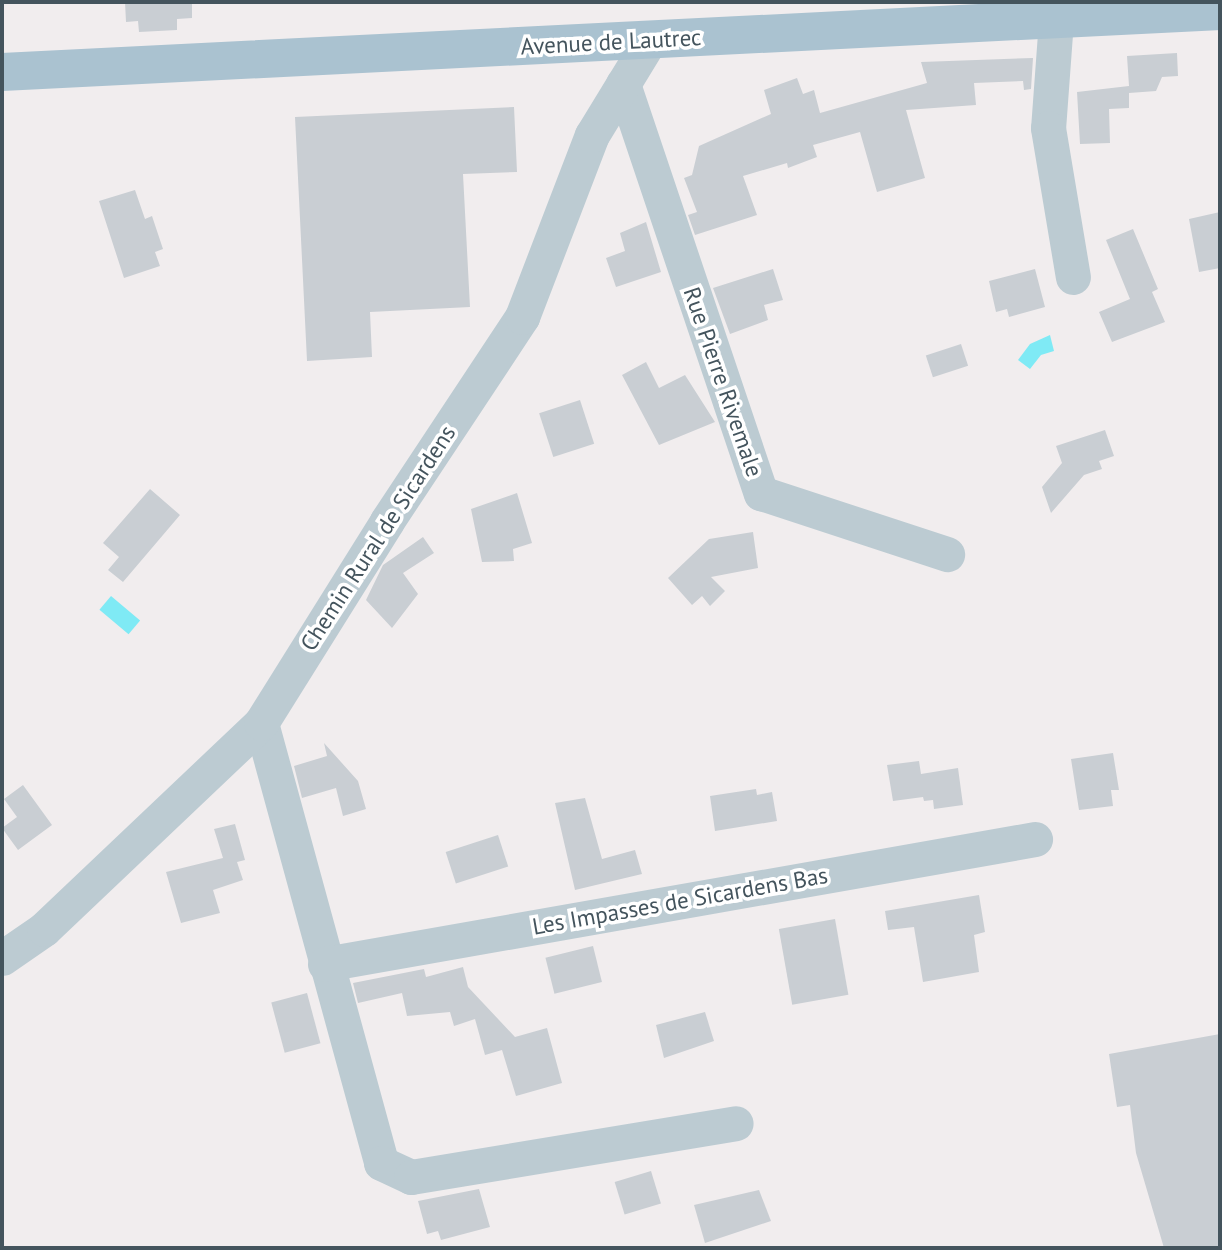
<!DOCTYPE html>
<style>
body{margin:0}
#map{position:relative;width:1222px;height:1250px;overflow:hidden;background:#f1edee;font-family:"PT Sans",sans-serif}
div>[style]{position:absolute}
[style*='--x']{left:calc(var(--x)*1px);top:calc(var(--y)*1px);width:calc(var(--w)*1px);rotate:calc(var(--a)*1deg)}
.water>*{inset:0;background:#7feaf5;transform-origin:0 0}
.building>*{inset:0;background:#c9ced3;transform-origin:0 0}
.minor>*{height:35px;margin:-17.5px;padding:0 17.5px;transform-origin:17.5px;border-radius:17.5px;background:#bccbd2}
.major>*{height:38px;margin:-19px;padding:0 19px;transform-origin:19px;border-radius:19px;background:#aac2d0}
span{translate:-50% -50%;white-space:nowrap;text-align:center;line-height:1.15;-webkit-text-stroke:7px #fff;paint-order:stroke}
.street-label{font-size:23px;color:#44545d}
.frame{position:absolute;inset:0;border:4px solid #44545d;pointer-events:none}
</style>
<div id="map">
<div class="water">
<i style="clip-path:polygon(1050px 335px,1054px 351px,1041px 355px,1030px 369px,1018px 360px,1030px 344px)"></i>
<i style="left:111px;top:596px;width:38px;height:18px;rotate:40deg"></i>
</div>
<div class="building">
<i style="clip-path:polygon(125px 2px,192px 2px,192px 18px,177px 19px,177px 30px,139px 32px,138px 21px,126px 22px)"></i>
<i style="clip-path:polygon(1177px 53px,1178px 76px,1162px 77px,1156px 91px,1129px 93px,1129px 108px,1109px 109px,1110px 143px,1080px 144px,1077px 92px,1129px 86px,1127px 56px)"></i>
<i style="clip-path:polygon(1033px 58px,1031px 89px,1024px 90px,1023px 81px,974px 83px,976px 105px,906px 110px,925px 178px,877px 192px,860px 132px,813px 145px,817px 157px,788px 168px,787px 163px,743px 176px,757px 215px,695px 235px,688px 215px,697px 212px,684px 178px,692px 175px,699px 146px,771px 114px,764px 90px,797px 78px,803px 94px,814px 90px,820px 113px,927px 83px,921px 62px)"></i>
<i style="clip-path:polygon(514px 107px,517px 172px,463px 174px,470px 307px,370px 312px,372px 357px,307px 361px,295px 117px)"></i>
<i style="clip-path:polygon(135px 190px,145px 219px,152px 216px,163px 249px,155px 252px,160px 266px,124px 278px,99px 201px)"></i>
<i style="clip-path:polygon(1220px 212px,1220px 268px,1199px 272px,1189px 219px)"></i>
<i style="clip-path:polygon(646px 222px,661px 272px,616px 287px,606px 258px,625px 251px,620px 233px)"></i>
<i style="clip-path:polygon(1133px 229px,1158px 289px,1152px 292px,1165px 322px,1112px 342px,1099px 312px,1130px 299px,1106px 240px)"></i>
<i style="clip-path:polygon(773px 269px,783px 300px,764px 305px,768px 320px,730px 334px,713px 288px)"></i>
<i style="clip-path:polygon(1035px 269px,1045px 307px,1009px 317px,1007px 309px,996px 312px,989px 281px)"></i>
<i style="left:961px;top:344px;width:23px;height:37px;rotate:72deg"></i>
<i style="clip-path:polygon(646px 362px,659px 388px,685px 375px,715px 422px,659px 445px,622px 375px)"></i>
<i style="left:580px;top:400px;width:46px;height:43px;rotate:72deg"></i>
<i style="clip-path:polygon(1105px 430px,1114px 456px,1099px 461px,1102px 469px,1084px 475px,1051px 513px,1042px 487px,1062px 463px,1056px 446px)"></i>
<i style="clip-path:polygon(150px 489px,180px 515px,123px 582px,108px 570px,119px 557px,103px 543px)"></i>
<i style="clip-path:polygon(517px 493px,532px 543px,513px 549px,514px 561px,482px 562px,471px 509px)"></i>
<i style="clip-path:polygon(753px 532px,758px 568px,711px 577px,725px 591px,710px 606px,702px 596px,692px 605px,668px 578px,709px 539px)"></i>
<i style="clip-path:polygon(423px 537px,434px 553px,403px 573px,418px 594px,392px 628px,366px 600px,383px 565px)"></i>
<i style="clip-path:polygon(324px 743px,358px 781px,366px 809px,343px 816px,336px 788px,302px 798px,294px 766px,327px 756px)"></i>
<i style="clip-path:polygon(1113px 753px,1119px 790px,1111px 790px,1113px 806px,1079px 810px,1071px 759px)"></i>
<i style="clip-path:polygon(919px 761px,921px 774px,958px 768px,963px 805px,934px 809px,933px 800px,924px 801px,923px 797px,893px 801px,887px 765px)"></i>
<i style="clip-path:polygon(23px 785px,52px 825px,18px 850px,2px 828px,17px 817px,4px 799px)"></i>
<i style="clip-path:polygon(756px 789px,757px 795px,772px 792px,777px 821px,715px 831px,710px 796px)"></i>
<i style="clip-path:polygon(585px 798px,602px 859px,635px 850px,642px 874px,575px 890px,555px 803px)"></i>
<i style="clip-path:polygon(235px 824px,245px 860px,237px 862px,243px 880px,213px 890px,220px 913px,181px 923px,166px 872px,223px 858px,214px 829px)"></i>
<i style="left:498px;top:835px;width:33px;height:55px;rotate:72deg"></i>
<i style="clip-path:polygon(979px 895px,985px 932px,974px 935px,979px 972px,923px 982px,914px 927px,888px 930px,885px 911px)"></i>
<i style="left:835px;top:919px;width:77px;height:57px;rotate:80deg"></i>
<i style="left:593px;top:946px;width:37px;height:49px;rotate:76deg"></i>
<i style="clip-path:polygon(463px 967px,468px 987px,515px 1037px,547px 1028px,562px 1083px,516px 1096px,502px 1050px,485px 1055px,475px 1019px,454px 1026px,450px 1012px,407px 1016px,402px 993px,358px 1003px,353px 983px,424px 969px,426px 977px)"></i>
<i style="left:307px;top:993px;width:52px;height:37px;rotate:75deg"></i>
<i style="clip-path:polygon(705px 1012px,714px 1041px,664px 1058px,656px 1025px)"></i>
<i style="clip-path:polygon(1220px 1034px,1220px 1248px,1164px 1248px,1136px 1153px,1130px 1105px,1117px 1107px,1109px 1054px)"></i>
<i style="left:651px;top:1171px;width:34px;height:38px;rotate:73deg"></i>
<i style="clip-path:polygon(479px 1189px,490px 1227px,441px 1240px,438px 1231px,427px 1234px,418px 1201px)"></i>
<i style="clip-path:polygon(759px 1190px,771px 1221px,705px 1243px,694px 1205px)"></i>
</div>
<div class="minor">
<i style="--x:1056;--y:20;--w:108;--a:94.2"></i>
<i style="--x:1048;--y:128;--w:151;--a:80.5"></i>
<i style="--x:623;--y:84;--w:432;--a:71.4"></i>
<i style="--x:761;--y:493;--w:196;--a:18.2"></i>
<i style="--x:261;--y:723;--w:456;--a:74.7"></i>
<i style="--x:381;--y:1163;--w:33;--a:25"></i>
<i style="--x:411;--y:1177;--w:329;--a:-9.4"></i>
<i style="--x:2;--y:958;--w:51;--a:-34.6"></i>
<i style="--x:44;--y:929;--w:299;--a:-43.5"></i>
<i style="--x:261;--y:723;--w:238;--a:-58"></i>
<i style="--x:387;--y:521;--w:245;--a:-56.5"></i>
<i style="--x:522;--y:317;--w:195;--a:-69"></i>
<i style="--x:592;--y:135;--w:111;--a:-58.6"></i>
<i style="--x:325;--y:964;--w:721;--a:-9.98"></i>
</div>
<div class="major">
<i style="--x:2;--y:72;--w:1220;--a:-2.87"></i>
</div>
<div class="street-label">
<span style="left:611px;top:42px;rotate:-3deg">Avenue de Lautrec</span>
<span style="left:723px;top:382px;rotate:71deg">Rue Pierre Rivemale</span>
<span style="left:378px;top:538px;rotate:-57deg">Chemin Rural de Sicardens</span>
<span style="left:680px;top:901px;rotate:-10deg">Les Impasses de Sicardens Bas</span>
</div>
<div class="frame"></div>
</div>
